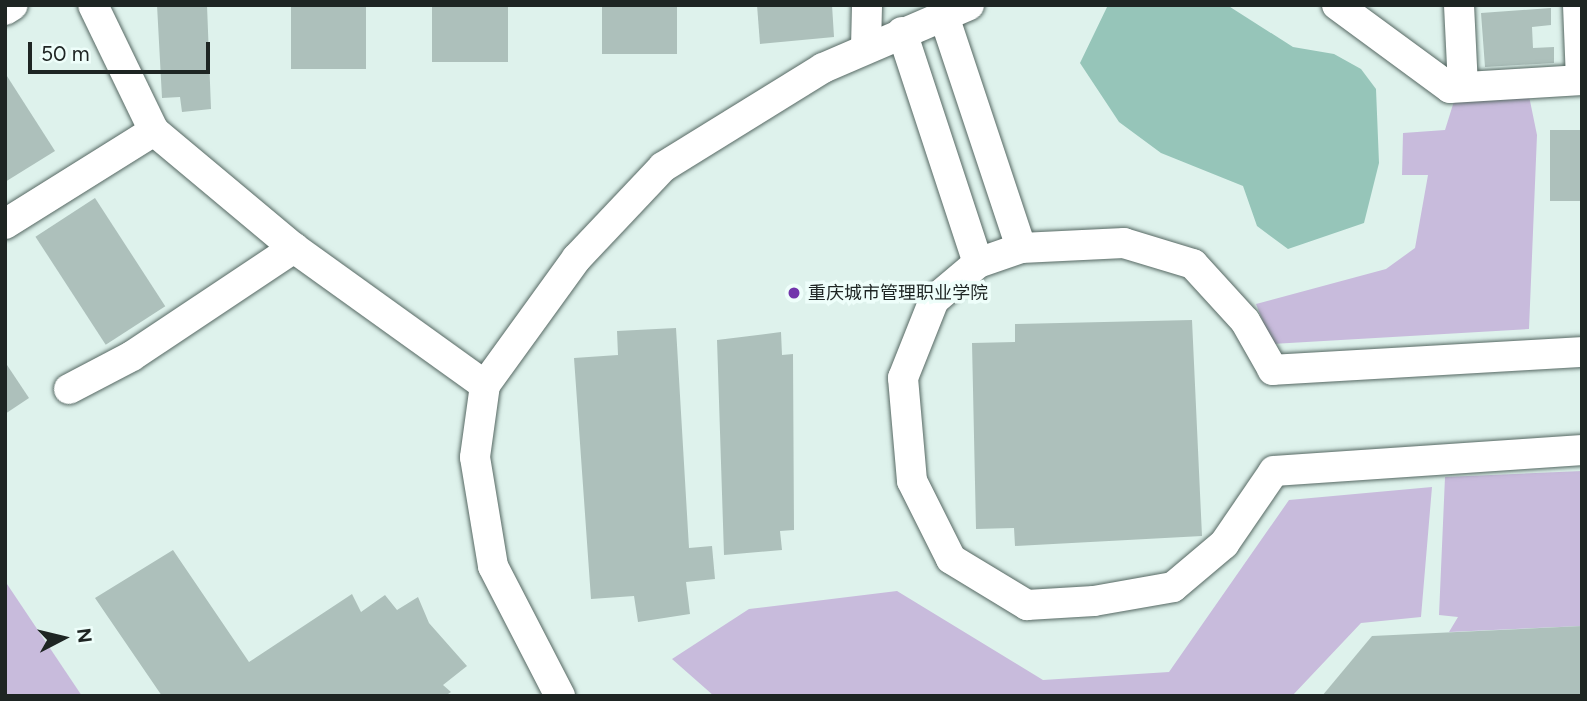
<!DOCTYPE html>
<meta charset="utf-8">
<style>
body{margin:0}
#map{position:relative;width:1587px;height:701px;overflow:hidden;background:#def2ec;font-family:Figtree,"Noto Sans SC",sans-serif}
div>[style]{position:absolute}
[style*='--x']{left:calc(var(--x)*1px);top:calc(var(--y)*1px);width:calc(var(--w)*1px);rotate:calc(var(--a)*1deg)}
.green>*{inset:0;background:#c8bbdc}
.water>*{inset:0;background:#96c5b9}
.building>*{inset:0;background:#adc0bb;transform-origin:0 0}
.roads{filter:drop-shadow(0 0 2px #566863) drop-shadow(0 0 2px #566863)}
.minor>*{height:30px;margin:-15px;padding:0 15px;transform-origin:15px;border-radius:15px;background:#fff}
.dots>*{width:19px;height:19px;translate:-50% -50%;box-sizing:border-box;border:4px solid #eefefa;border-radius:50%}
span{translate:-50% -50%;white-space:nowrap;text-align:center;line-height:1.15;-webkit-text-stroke:7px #eefefa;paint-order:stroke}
.poi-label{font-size:18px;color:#1e2523}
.left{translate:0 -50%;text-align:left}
.frame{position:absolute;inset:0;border:7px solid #1e2523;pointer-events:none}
.north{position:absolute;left:28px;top:603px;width:70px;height:70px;-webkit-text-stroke:5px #eefefa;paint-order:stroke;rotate:83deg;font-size:19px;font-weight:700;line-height:28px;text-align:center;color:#1e2523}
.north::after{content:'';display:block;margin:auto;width:24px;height:32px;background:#1e2523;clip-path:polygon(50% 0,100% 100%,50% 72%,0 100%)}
.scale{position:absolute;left:28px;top:42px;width:182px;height:32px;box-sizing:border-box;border:4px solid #1e2523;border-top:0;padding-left:9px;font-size:21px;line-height:24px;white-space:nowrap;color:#1e2523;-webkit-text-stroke:5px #eefefa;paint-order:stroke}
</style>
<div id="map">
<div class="green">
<i style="clip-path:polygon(1529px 96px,1537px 135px,1529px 329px,1272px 344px,1256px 304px,1386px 269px,1415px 248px,1428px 175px,1402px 175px,1403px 133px,1445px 130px,1455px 98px)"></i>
<i style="clip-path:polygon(1582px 471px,1582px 626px,1449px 632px,1458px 617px,1439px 615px,1445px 477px)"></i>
<i style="clip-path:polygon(1432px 487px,1421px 617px,1361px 623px,1292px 696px,714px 696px,672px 659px,749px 609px,897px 591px,1043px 680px,1169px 672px,1289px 500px)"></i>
<i style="clip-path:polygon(5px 581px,82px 696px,5px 696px)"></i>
</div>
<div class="water">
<i style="clip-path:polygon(1108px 5px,1227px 5px,1293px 47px,1334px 54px,1361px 69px,1376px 89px,1379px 163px,1364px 223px,1288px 249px,1257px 226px,1243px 186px,1161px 153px,1119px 122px,1080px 63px)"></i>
</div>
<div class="building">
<i style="clip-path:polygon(157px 5px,207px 5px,211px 109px,182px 112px,180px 97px,162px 98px)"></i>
<i style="left:291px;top:5px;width:75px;height:64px"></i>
<i style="left:432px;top:5px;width:76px;height:57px"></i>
<i style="left:602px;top:5px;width:75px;height:49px"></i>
<i style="clip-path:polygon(757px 5px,832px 5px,834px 37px,760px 44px)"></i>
<i style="clip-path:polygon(1551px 8px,1551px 25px,1532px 27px,1533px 48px,1554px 47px,1554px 63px,1485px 67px,1481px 13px)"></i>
<i style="clip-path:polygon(5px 73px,55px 151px,5px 182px)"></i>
<i style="left:1582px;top:130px;width:71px;height:32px;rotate:90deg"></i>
<i style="left:95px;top:198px;width:129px;height:71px;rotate:57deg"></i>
<i style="clip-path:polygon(1192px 320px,1202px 536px,1015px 546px,1014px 528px,976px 529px,972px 343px,1015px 342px,1015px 324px)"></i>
<i style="clip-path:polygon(676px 328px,689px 548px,712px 546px,715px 579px,686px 582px,690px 614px,638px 622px,634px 596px,591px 599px,574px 358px,618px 355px,617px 331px)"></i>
<i style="clip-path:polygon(781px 332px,782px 355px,793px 354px,794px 530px,780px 531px,782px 550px,724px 555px,717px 340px)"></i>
<i style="clip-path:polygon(5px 362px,29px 398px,5px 414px)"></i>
<i style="clip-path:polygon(173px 550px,249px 662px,352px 594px,361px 612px,385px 595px,397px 610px,418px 597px,429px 623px,467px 666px,443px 685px,451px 692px,445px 696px,162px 696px,95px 598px)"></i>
<i style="clip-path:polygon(1582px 626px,1582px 696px,1322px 696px,1372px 636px)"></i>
</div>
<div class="roads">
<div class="minor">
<i style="--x:93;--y:5;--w:140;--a:64.2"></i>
<i style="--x:154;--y:131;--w:182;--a:39.9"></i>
<i style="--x:294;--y:248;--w:235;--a:35.7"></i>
<i style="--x:1337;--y:5;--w:140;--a:36.3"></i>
<i style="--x:1450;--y:88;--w:132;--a:-3.5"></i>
<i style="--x:1459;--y:5;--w:82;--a:87.2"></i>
<i style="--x:1578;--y:5;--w:75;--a:87.7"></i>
<i style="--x:5;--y:10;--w:9;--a:-32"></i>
<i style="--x:944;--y:16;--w:244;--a:71.6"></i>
<i style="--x:902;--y:32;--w:243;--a:71.8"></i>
<i style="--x:866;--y:47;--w:42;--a:-88.6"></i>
<i style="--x:5;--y:224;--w:176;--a:-32"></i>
<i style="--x:1582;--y:352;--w:310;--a:176.7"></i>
<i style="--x:1273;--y:370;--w:56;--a:-119.7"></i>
<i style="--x:1245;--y:321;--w:77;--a:-132.4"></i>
<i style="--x:1193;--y:264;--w:72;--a:-163.1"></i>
<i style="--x:1124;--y:243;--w:103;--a:177.2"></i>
<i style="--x:1021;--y:248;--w:46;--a:160.8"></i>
<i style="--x:978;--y:263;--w:57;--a:139.9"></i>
<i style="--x:934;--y:300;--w:84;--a:111.7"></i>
<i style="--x:903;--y:378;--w:103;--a:85"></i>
<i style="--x:912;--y:481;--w:87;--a:63.4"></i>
<i style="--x:951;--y:559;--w:89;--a:31.2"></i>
<i style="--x:1027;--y:605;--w:67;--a:-3.4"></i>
<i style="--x:1094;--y:601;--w:80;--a:-10"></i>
<i style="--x:1173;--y:587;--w:67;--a:-40.1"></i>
<i style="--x:1224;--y:544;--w:88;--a:-55.6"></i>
<i style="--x:1274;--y:471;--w:309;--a:-3.9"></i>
<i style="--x:69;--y:389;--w:71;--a:-27.6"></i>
<i style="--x:132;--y:356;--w:195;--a:-33.7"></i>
<i style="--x:560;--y:696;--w:146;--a:-117.3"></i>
<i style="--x:493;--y:566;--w:110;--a:-99.4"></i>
<i style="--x:475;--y:457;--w:73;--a:-82.1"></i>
<i style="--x:485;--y:385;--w:157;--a:-54.1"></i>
<i style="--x:577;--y:258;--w:125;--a:-46.6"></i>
<i style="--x:663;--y:167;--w:188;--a:-31.7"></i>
<i style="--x:823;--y:68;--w:159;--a:-23.3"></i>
</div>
</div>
<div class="dots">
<i style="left:794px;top:293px;background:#7135ab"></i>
</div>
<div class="poi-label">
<span class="left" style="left:808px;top:293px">重庆城市管理职业学院</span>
</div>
<div class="frame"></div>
<div class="north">N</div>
<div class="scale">50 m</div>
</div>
